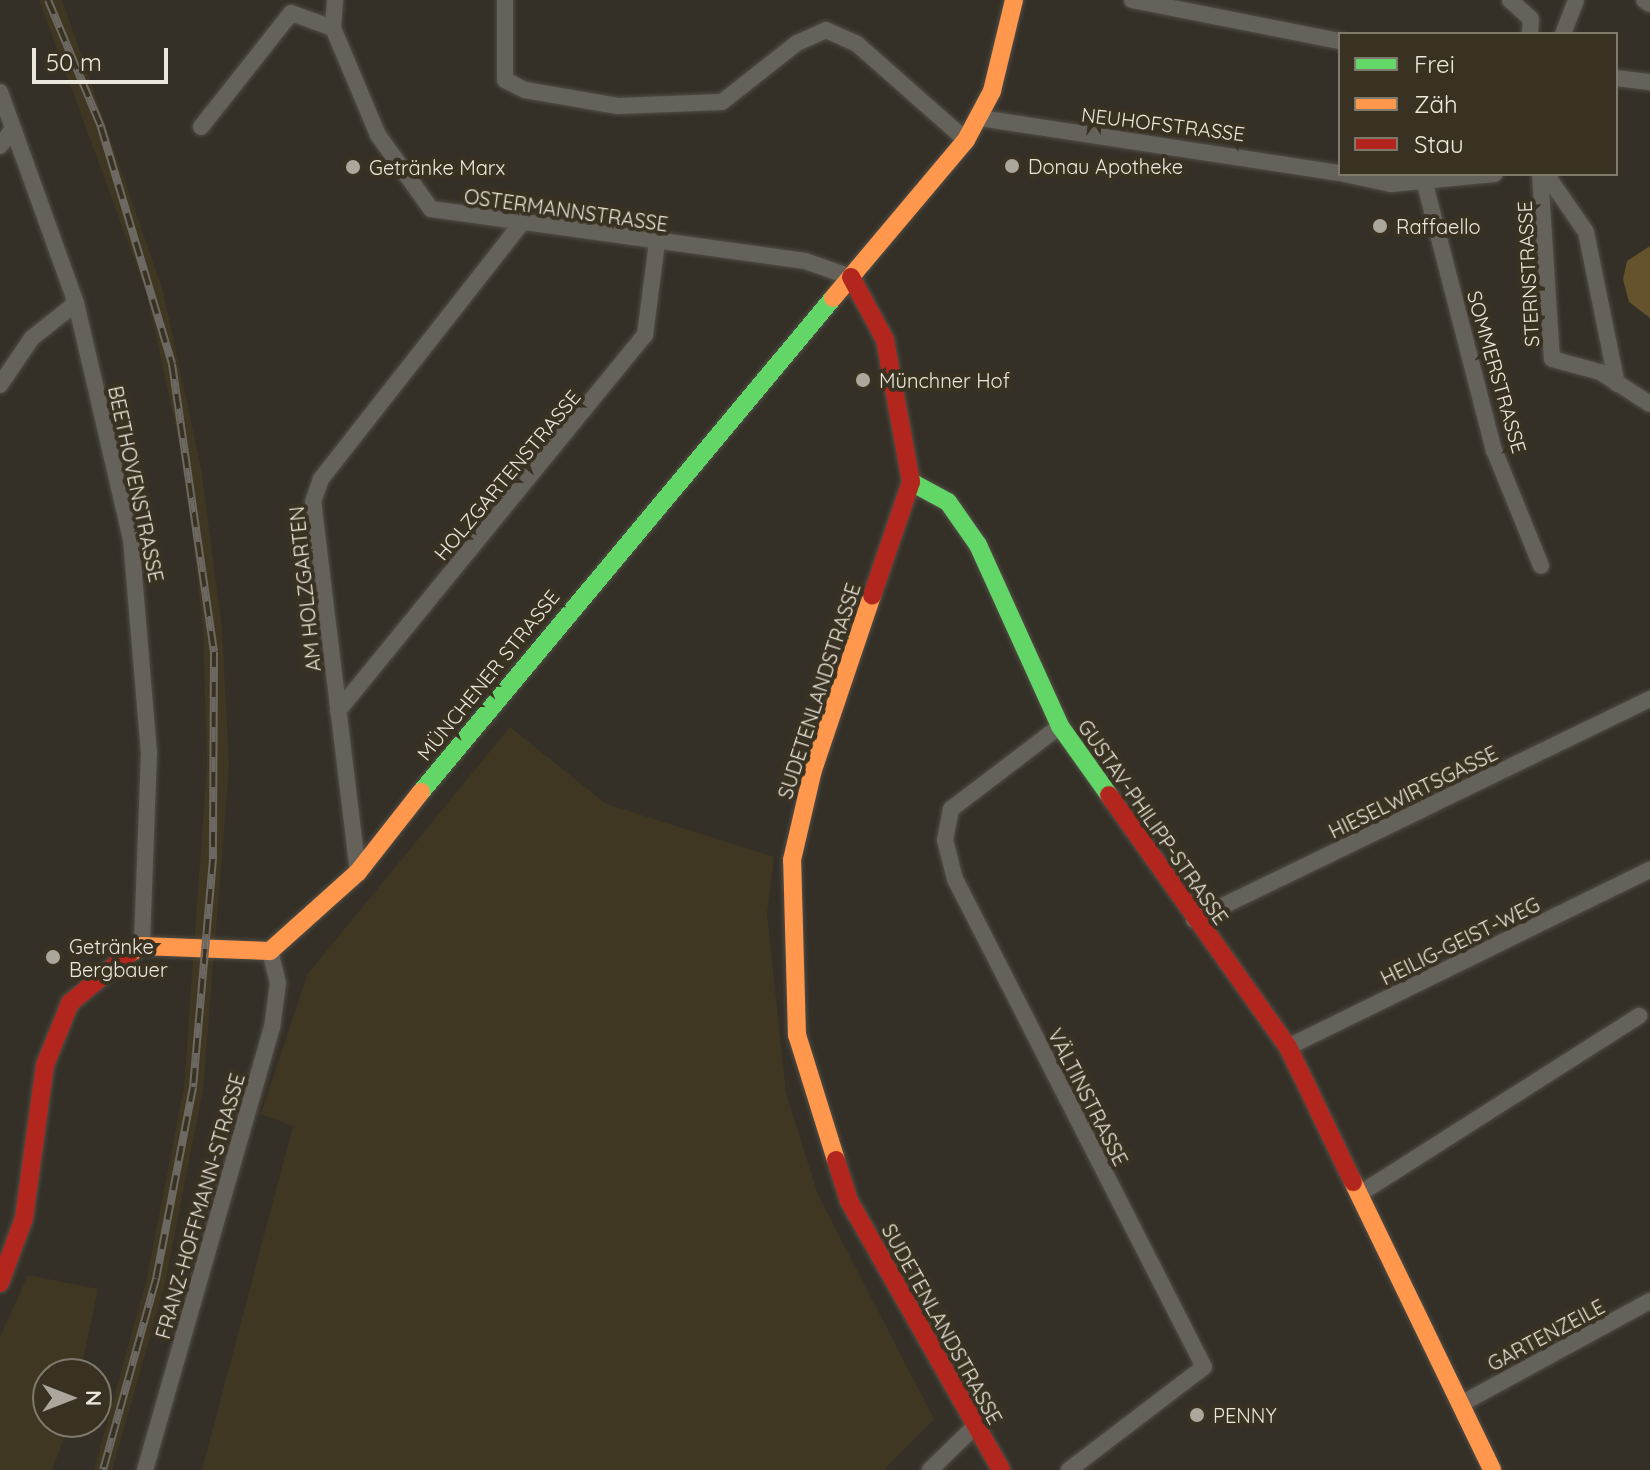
<!DOCTYPE html>
<meta charset="utf-8">
<style>
body{margin:0}
#map{position:relative;width:1650px;height:1470px;overflow:hidden;background:#343027;font-family:Quicksand,sans-serif}
div>[style]{position:absolute}
[style*='--x']{left:calc(var(--x)*1px);top:calc(var(--y)*1px);width:calc(var(--w)*1px);rotate:calc(var(--a)*1deg)}
.built>*{inset:0;background:#403722}
.green>*{inset:0;background:#64532c}
.roads{filter:drop-shadow(0 0 2px #514d46) drop-shadow(0 0 2px #514d46)}
.street>*{height:16px;margin:-8px;padding:0 8px;transform-origin:8px;border-radius:8px;background:#65625b}
.fast>*{height:18px;margin:-9px;padding:0 9px;transform-origin:9px;border-radius:9px;background:#63d668}
.slow>*{height:18px;margin:-9px;padding:0 9px;transform-origin:9px;border-radius:9px;background:#ff974d}
.jam>*{height:18px;margin:-9px;padding:0 9px;transform-origin:9px;border-radius:9px;background:#b3261e}
.rail>*{height:8px;margin-top:-4px;transform-origin:0;background:repeating-linear-gradient(90deg,#393222 0 15px,#6c6962 0 30px);box-sizing:border-box;border-block:2px solid #6c6962}
.dots>*{width:22px;height:22px;translate:-50% -50%;box-sizing:border-box;border:4px solid #393222;border-radius:50%}
span{translate:-50% -50%;white-space:nowrap;text-align:center;line-height:1.15;-webkit-text-stroke:8px #393222;paint-order:stroke}
.street-label{font-size:20px;color:#ebe7dd}
.poi-label{font-size:20px;color:#ebe7dd}
.left{translate:0 -50%;text-align:left}
.legend{position:absolute;left:1338px;top:32px;width:280px;height:144px;box-sizing:border-box;background:#393222;border:2px solid #807a6d;margin:0;padding:10px 14px;list-style:none;font-size:24px;color:#ebe7dd}
.legend li{display:flex;align-items:center;gap:16px;height:40px}
.legend b{width:40px;border:2px solid #807a6d}
.north{position:absolute;left:32px;top:1358px;width:80px;height:80px;box-sizing:border-box;background:#393222;border:2px solid #807a6d;border-radius:50%;rotate:90deg;font-size:22px;font-weight:700;line-height:32px;text-align:center;color:#ebe7dd}
.north::after{content:'';display:block;margin:auto;width:28px;height:36px;background:#aba79d;clip-path:polygon(50% 0,100% 100%,50% 72%,0 100%)}
.scale{position:absolute;left:32px;top:48px;width:136px;height:36px;box-sizing:border-box;border:4px solid #ebe7dd;border-top:0;padding-left:10px;font-size:24px;line-height:28px;white-space:nowrap;color:#ebe7dd;-webkit-text-stroke:6px #393222;paint-order:stroke}
</style>
<div id="map">
<div class="built">
<i style="clip-path:polygon(39px 0,62px 0,163px 291px,201px 468px,222px 628px,229px 766px,203px 1090px,165px 1284px,112px 1470px,94px 1470px,147px 1278px,184px 1087px,207px 765px,203px 627px,185px 469px,147px 294px)"></i>
<i style="clip-path:polygon(510px 727px,606px 804px,774px 857px,767px 914px,786px 1093px,818px 1195px,934px 1419px,884px 1470px,202px 1470px,293px 1126px,261px 1114px,307px 975px)"></i>
<i style="clip-path:polygon(28px 1275px,98px 1289px,80px 1374px,48px 1374px,48px 1422px,70px 1422px,52px 1470px,0 1470px,0 1337px)"></i>
</div>
<div class="green">
<i style="clip-path:polygon(1650px 246px,1650px 318px,1629px 302px,1623px 279px,1627px 261px)"></i>
</div>
<div class="roads">
<div class="street">
<i style="--x:335;--y:0;--w:28;--a:94"></i>
<i style="--x:333;--y:28;--w:116;--a:67.2"></i>
<i style="--x:378;--y:135;--w:91;--a:54.4"></i>
<i style="--x:431;--y:209;--w:378;--a:7.9"></i>
<i style="--x:805;--y:261;--w:49;--a:19.2"></i>
<i style="--x:505;--y:0;--w:80;--a:90"></i>
<i style="--x:505;--y:80;--w:22;--a:27"></i>
<i style="--x:525;--y:90;--w:94;--a:9.8"></i>
<i style="--x:618;--y:106;--w:104;--a:-2.2"></i>
<i style="--x:722;--y:102;--w:95;--a:-38.2"></i>
<i style="--x:797;--y:43;--w:32;--a:-24"></i>
<i style="--x:826;--y:30;--w:34;--a:24"></i>
<i style="--x:857;--y:44;--w:145;--a:41.4"></i>
<i style="--x:1132;--y:0;--w:212;--a:11.2"></i>
<i style="--x:1510;--y:0;--w:28;--a:42"></i>
<i style="--x:1531;--y:19;--w:15;--a:94"></i>
<i style="--x:1644;--y:0;--w:7;--a:34"></i>
<i style="--x:1563;--y:34;--w:36;--a:-69"></i>
<i style="--x:1616;--y:78;--w:34;--a:7"></i>
<i style="--x:0;--y:92;--w:224;--a:70.2"></i>
<i style="--x:76;--y:303;--w:242;--a:76.9"></i>
<i style="--x:131;--y:539;--w:214;--a:85.2"></i>
<i style="--x:149;--y:752;--w:194;--a:92.1"></i>
<i style="--x:980;--y:118;--w:364;--a:8.7"></i>
<i style="--x:201;--y:127;--w:145;--a:-51.7"></i>
<i style="--x:291;--y:13;--w:45;--a:19.7"></i>
<i style="--x:0;--y:146;--w:21;--a:-53"></i>
<i style="--x:1344;--y:174;--w:48;--a:12"></i>
<i style="--x:1391;--y:184;--w:104;--a:-5.5"></i>
<i style="--x:1540;--y:174;--w:185;--a:86.3"></i>
<i style="--x:1552;--y:359;--w:50;--a:15.2"></i>
<i style="--x:1600;--y:372;--w:59;--a:32.6"></i>
<i style="--x:1546;--y:174;--w:70;--a:55.4"></i>
<i style="--x:1586;--y:232;--w:155;--a:78.5"></i>
<i style="--x:1425;--y:184;--w:275;--a:75.5"></i>
<i style="--x:1494;--y:450;--w:125;--a:67.9"></i>
<i style="--x:0;--y:385;--w:57;--a:-55.8"></i>
<i style="--x:32;--y:338;--w:56;--a:-38.5"></i>
<i style="--x:338;--y:711;--w:485;--a:-50.8"></i>
<i style="--x:645;--y:335;--w:93;--a:-82.6"></i>
<i style="--x:1060;--y:726;--w:137;--a:142.7"></i>
<i style="--x:951;--y:809;--w:32;--a:101"></i>
<i style="--x:945;--y:840;--w:40;--a:75.6"></i>
<i style="--x:955;--y:879;--w:548;--a:62.97"></i>
<i style="--x:1204;--y:1367;--w:170;--a:142.7"></i>
<i style="--x:358;--y:872;--w:373;--a:-96.9"></i>
<i style="--x:313;--y:502;--w:24;--a:-71"></i>
<i style="--x:321;--y:479;--w:323;--a:-51.9"></i>
<i style="--x:1194;--y:920;--w:507;--a:-25.86"></i>
<i style="--x:1288;--y:1047;--w:403;--a:-26.1"></i>
<i style="--x:1361;--y:1193;--w:330;--a:-32.5"></i>
<i style="--x:1461;--y:1404;--w:215;--a:-28.6"></i>
<i style="--x:145;--y:1470;--w:460;--a:-74"></i>
<i style="--x:272;--y:1028;--w:45;--a:-82.4"></i>
<i style="--x:278;--y:983;--w:33;--a:-104"></i>
<i style="--x:930;--y:1470;--w:62;--a:-44.3"></i>
</div>
<div class="fast">
<i style="--x:911;--y:482;--w:42;--a:28.4"></i>
<i style="--x:948;--y:502;--w:52;--a:55.1"></i>
<i style="--x:978;--y:545;--w:199;--a:65.6"></i>
<i style="--x:1060;--y:726;--w:85;--a:54.6"></i>
<i style="--x:421;--y:792;--w:643;--a:-50.17"></i>
</div>
<div class="slow">
<i style="--x:833;--y:298;--w:207;--a:-49.9"></i>
<i style="--x:966;--y:140;--w:55;--a:-62"></i>
<i style="--x:992;--y:91;--w:94;--a:-76.4"></i>
<i style="--x:130;--y:953;--w:14;--a:-30"></i>
<i style="--x:142;--y:946;--w:128;--a:2.2"></i>
<i style="--x:270;--y:951;--w:118;--a:-41.9"></i>
<i style="--x:358;--y:872;--w:102;--a:-51.8"></i>
<i style="--x:836;--y:1160;--w:131;--a:-107.3"></i>
<i style="--x:797;--y:1035;--w:175;--a:-91.6"></i>
<i style="--x:792;--y:860;--w:92;--a:-76.9"></i>
<i style="--x:813;--y:770;--w:184;--a:-71.3"></i>
<i style="--x:1353;--y:1182;--w:320;--a:64.2"></i>
</div>
<div class="jam">
<i style="--x:851;--y:277;--w:72;--a:61.6"></i>
<i style="--x:885;--y:340;--w:144;--a:79.6"></i>
<i style="--x:911;--y:482;--w:120;--a:108.9"></i>
<i style="--x:1109;--y:795;--w:309;--a:54.6"></i>
<i style="--x:1288;--y:1047;--w:150;--a:64.3"></i>
<i style="--x:836;--y:1160;--w:43;--a:72.4"></i>
<i style="--x:849;--y:1201;--w:309;--a:60.5"></i>
<i style="--x:0;--y:1283;--w:69;--a:-69.7"></i>
<i style="--x:24;--y:1218;--w:154;--a:-82.2"></i>
<i style="--x:45;--y:1065;--w:67;--a:-68"></i>
<i style="--x:70;--y:1003;--w:78;--a:-39.8"></i>
</div>
</div>
<div class="rail">
<i style="--x:48;--y:0;--w:138;--a:67.3"></i>
<i style="--x:101;--y:127;--w:247;--a:73.3"></i>
<i style="--x:172;--y:364;--w:291;--a:81.7"></i>
<i style="--x:214;--y:652;--w:207;--a:90.3"></i>
<i style="--x:213;--y:859;--w:229;--a:95"></i>
<i style="--x:193;--y:1087;--w:196;--a:100.9"></i>
<i style="--x:156;--y:1279;--w:198;--a:105.5"></i>
</div>
<div class="dots">
<i style="left:1012px;top:166px;background:#aba79d"></i>
<i style="left:353px;top:167px;background:#aba79d"></i>
<i style="left:1380px;top:226px;background:#aba79d"></i>
<i style="left:863px;top:380px;background:#aba79d"></i>
<i style="left:53px;top:957px;background:#aba79d"></i>
<i style="left:1197px;top:1415px;background:#aba79d"></i>
</div>
<div class="street-label">
<span style="left:1163px;top:124px;rotate:7deg">NEUHOFSTRASSE</span>
<span style="left:566px;top:210px;rotate:8deg">OSTERMANNSTRASSE</span>
<span style="left:1528px;top:274px;rotate:-93deg">STERNSTRASSE</span>
<span style="left:1497px;top:372px;rotate:74deg">SOMMERSTRASSE</span>
<span style="left:507px;top:475px;rotate:-50deg">HOLZGARTENSTRASSE</span>
<span style="left:136px;top:484px;rotate:78deg">BEETHOVENSTRASSE</span>
<span style="left:305px;top:589px;rotate:-96deg">AM HOLZGARTEN</span>
<span style="left:488px;top:675px;rotate:-51deg">MÜNCHENER STRASSE</span>
<span style="left:819px;top:691px;rotate:-72deg">SUDETENLANDSTRASSE</span>
<span style="left:1413px;top:792px;rotate:-26deg">HIESELWIRTSGASSE</span>
<span style="left:1153px;top:822px;rotate:55deg">GUSTAV-PHILIPP-STRASSE</span>
<span style="left:1460px;top:941px;rotate:-26deg">HEILIG-GEIST-WEG</span>
<span style="left:1088px;top:1097px;rotate:63deg">VÄLTINSTRASSE</span>
<span style="left:200px;top:1206px;rotate:-74deg">FRANZ-HOFFMANN-STRASSE</span>
<span style="left:942px;top:1324px;rotate:61deg">SUDETENLANDSTRASSE</span>
<span style="left:1546px;top:1335px;rotate:-28deg">GARTENZEILE</span>
</div>
<div class="poi-label">
<span class="left" style="left:1028px;top:166px">Donau Apotheke</span>
<span class="left" style="left:369px;top:167px">Getränke Marx</span>
<span class="left" style="left:1396px;top:226px">Raffaello</span>
<span class="left" style="left:879px;top:380px">Münchner Hof</span>
<span class="left" style="left:69px;top:958px">Getränke<br>Bergbauer</span>
<span class="left" style="left:1213px;top:1415px">PENNY</span>
</div>
<ul class="legend">
<li><b style="height:10px;background:#63d668"></b>Frei</li>
<li><b style="height:10px;background:#ff974d"></b>Zäh</li>
<li><b style="height:10px;background:#b3261e"></b>Stau</li>
</ul>
<div class="north">N</div>
<div class="scale">50 m</div>
</div>
